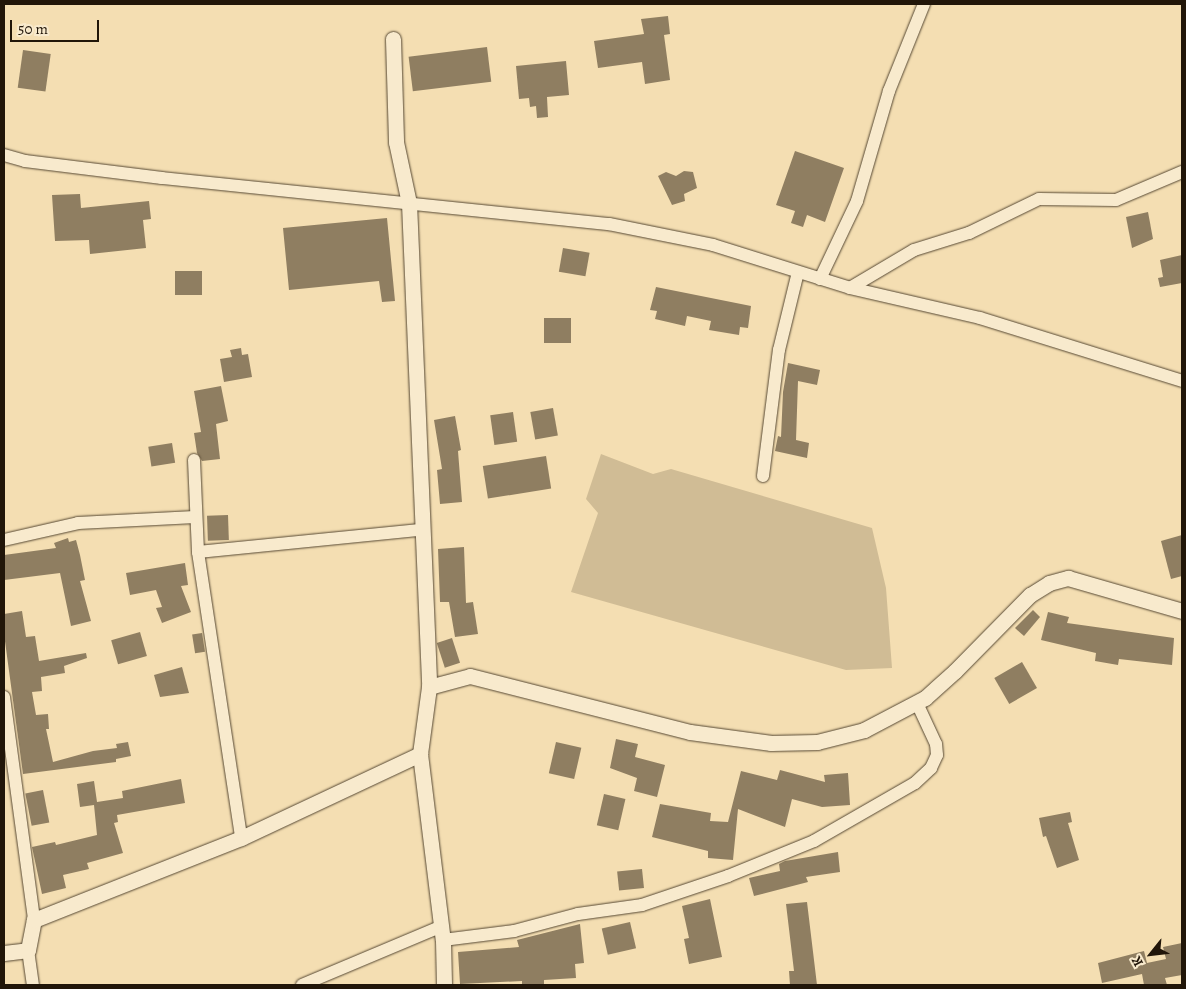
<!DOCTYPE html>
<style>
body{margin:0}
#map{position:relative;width:1186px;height:989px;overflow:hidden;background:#f4deb2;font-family:Alegreya,serif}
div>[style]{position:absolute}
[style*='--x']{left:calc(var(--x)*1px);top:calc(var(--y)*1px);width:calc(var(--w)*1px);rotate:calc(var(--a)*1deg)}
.green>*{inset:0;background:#d0bc95}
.building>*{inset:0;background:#8f7e61;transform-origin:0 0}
.roads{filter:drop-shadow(0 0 1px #564833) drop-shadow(0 0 1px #564833)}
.minor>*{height:12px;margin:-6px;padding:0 6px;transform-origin:6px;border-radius:6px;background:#f8eacd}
.tertiary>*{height:15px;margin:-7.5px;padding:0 7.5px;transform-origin:7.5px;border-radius:7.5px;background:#f8eacd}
span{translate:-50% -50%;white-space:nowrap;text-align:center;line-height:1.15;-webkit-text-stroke:4px #f8eacd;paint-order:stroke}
.frame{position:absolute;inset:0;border:5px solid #211609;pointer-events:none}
.north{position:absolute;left:1126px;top:929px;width:50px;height:50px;-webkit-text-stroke:4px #f8eacd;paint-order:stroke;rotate:241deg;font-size:14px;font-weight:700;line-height:20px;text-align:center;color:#211609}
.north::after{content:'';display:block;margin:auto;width:18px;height:22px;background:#211609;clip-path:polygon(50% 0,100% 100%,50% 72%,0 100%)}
.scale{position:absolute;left:10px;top:20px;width:89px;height:22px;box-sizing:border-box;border:2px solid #211609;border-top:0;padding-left:6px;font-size:15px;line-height:18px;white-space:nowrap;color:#211609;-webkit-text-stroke:4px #f8eacd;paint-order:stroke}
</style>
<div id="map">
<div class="green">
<i style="clip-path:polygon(601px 454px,653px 474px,671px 469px,872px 528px,886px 588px,892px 668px,846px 670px,571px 592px,598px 513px,586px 499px)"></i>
</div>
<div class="building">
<i style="clip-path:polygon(668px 16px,670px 34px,664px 35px,670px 80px,645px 84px,642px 62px,598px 68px,594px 41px,644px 34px,641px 19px)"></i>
<i style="left:487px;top:47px;width:35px;height:79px;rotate:83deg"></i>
<i style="left:23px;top:50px;width:28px;height:38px;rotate:8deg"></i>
<i style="clip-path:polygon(566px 61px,569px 95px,547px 97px,548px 117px,537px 118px,536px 106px,530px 107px,529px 98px,519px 99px,516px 66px)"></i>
<i style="clip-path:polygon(795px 151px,844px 168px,825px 222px,807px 215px,803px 227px,791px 223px,795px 211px,776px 205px)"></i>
<i style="clip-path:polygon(684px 171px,693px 172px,697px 188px,684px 194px,685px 201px,672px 205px,658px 176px,666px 172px,676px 176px)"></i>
<i style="clip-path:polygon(80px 194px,81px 208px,149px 201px,151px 219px,143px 220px,146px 248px,90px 254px,89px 240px,55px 241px,52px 195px)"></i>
<i style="clip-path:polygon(1148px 212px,1153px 239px,1132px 248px,1126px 217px)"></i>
<i style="clip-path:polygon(387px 218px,395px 301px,382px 302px,379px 281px,289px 290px,283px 228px)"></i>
<i style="left:563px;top:248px;width:27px;height:24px;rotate:10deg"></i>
<i style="clip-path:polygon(1182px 255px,1182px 283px,1160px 287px,1158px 278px,1163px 277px,1160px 260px)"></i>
<i style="left:175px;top:271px;width:27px;height:24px"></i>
<i style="clip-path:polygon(656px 287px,751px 306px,748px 328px,740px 327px,739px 335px,709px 330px,711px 321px,687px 316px,685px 326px,655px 319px,657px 311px,650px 310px)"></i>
<i style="left:544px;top:318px;width:27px;height:25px"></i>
<i style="clip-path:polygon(241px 348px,242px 355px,248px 354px,252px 377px,224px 382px,220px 359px,232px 357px,230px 350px)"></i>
<i style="clip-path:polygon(788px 363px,820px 370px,817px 385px,798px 381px,796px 440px,809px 443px,807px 458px,775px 451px,778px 436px,781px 437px,783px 392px)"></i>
<i style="clip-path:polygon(221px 386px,228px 421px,216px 424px,220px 459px,202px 461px,197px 453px,194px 433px,201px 432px,194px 391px)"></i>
<i style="left:553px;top:408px;width:28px;height:23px;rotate:80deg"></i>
<i style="left:513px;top:412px;width:30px;height:23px;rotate:82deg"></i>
<i style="clip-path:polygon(455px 416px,461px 450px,458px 451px,462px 502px,440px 504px,437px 470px,442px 469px,434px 420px)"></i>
<i style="left:172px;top:443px;width:20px;height:24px;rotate:81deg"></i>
<i style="left:546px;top:456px;width:33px;height:64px;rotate:81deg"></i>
<i style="left:228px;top:515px;width:25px;height:21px;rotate:88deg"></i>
<i style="clip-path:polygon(1182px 535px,1182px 576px,1171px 579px,1161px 541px)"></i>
<i style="clip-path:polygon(68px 538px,69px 542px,76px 540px,80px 555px,85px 580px,80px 581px,91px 621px,71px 626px,60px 573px,4px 580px,4px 555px,56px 548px,54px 543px)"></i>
<i style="clip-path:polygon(464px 547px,466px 603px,473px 602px,478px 634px,455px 637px,449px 602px,440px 602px,438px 549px)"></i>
<i style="clip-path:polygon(185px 563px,188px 585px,181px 586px,191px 612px,162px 623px,156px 608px,162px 607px,156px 590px,130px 595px,126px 573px)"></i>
<i style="clip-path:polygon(1033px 610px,1040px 617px,1024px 636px,1015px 628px)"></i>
<i style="clip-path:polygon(22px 611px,26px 637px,35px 636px,39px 661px,86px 653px,87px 658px,64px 666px,65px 673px,41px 677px,42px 691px,32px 692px,36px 715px,48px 714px,49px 729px,46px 729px,53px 762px,93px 751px,117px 748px,116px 744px,128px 742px,131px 756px,116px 759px,116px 762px,23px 774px,4px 634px,4px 614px)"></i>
<i style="clip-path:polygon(1048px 612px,1069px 617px,1067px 623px,1174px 638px,1172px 665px,1119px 659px,1118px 665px,1095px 661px,1096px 653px,1041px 640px)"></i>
<i style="left:140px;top:632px;width:25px;height:30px;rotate:74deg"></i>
<i style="left:202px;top:633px;width:19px;height:10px;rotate:81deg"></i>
<i style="left:452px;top:638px;width:26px;height:16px;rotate:72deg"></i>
<i style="left:1022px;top:662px;width:30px;height:32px;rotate:60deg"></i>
<i style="clip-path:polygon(182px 667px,189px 693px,160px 697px,154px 675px)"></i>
<i style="clip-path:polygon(616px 739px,638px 744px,635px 757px,665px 765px,657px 797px,634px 791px,637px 778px,610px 768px)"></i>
<i style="left:556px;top:742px;width:26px;height:32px;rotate:13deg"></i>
<i style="clip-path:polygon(780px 770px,825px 782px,824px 775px,848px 773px,850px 805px,822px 807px,792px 799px,785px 827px,738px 809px,733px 860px,708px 858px,708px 851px,652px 837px,660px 804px,711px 813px,710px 821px,728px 822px,741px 771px,777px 780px)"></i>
<i style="clip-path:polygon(181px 779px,185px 803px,117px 815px,118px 822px,114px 823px,123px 853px,87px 863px,89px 869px,63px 875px,66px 888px,42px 894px,32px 847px,55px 842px,56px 845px,97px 835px,94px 805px,80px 807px,77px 784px,94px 781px,97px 802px,123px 798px,122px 791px)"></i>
<i style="left:43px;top:790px;width:33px;height:18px;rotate:79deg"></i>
<i style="left:604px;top:794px;width:22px;height:32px;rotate:13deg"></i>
<i style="clip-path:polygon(1070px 812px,1072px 822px,1068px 823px,1079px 860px,1057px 868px,1046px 836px,1043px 837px,1039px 818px)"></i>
<i style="clip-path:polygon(838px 852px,840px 872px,806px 877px,808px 882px,754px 896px,749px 878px,780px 871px,779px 864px,785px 861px)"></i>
<i style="left:642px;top:869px;width:19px;height:25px;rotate:84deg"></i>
<i style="clip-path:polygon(710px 899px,722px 957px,689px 964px,684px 939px,689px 938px,682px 906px)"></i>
<i style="clip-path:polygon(807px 902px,817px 985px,790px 985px,789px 971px,794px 971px,786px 904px)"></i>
<i style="left:630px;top:922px;width:27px;height:29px;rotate:77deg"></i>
<i style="clip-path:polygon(580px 924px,584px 963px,575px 964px,576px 978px,544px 980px,544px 985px,522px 985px,522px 981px,460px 984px,458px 952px,519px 947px,517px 940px)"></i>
<i style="clip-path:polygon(1182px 943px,1182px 975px,1165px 978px,1167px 985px,1144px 985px,1142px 974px,1102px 983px,1098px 963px,1144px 951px,1147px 963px,1166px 959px,1163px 947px)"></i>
</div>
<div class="roads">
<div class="minor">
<i style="--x:4;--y:155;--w:22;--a:16"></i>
<i style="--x:25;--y:161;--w:138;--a:7.1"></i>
<i style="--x:162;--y:178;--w:449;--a:5.9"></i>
<i style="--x:609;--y:224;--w:106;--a:11.4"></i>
<i style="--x:713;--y:245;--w:144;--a:17.4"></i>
<i style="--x:850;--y:288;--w:133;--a:13"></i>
<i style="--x:980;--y:318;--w:212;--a:17.3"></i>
<i style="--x:820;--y:279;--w:86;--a:-64.6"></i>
<i style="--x:857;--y:201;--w:115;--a:-73.8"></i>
<i style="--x:889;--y:91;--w:94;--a:-68.1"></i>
<i style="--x:850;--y:288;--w:74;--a:-30.7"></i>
<i style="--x:914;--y:250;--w:58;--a:-17.2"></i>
<i style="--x:969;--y:233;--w:78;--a:-25.9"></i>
<i style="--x:1039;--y:199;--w:77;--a:0.7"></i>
<i style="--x:1116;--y:200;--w:72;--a:-23"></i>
<i style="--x:194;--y:460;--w:92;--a:87.5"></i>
<i style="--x:198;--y:552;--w:289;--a:81.4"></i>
<i style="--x:763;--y:476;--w:127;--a:-82.8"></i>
<i style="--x:779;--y:350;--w:80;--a:-76.3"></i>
<i style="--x:4;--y:540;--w:76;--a:-12.9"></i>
<i style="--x:78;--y:523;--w:117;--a:-2.9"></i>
<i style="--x:198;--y:552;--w:223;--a:-5.7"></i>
<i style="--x:4;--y:697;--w:225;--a:82.3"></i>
<i style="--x:443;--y:940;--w:72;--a:-7.2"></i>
<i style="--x:514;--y:931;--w:66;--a:-14.9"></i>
<i style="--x:578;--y:914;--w:65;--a:-8"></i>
<i style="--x:642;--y:905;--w:91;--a:-18.6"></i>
<i style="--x:728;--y:876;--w:93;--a:-22.1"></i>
<i style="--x:814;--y:841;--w:116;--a:-29.9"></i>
<i style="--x:915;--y:783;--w:22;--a:-43"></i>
<i style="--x:931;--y:768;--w:14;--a:-65"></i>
<i style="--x:937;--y:755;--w:11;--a:-95"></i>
<i style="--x:936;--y:744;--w:45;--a:-114.9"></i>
<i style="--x:28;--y:950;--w:35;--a:82"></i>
<i style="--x:302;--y:985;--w:150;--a:-22.8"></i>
</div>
<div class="tertiary">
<i style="--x:393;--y:39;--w:103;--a:88.3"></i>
<i style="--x:396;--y:142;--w:62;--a:78"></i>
<i style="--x:409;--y:203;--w:484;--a:87.6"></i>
<i style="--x:429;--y:687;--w:68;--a:97.7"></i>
<i style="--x:420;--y:754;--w:187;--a:83"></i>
<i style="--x:443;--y:940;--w:45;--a:88.7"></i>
<i style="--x:429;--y:687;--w:42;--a:-15"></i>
<i style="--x:470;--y:676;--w:227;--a:14.3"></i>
<i style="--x:690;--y:732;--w:82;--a:7.7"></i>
<i style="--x:771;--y:743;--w:46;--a:-1.2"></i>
<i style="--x:817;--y:742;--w:49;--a:-14.3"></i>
<i style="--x:864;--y:730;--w:69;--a:-27.7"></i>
<i style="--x:925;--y:698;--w:40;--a:-42"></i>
<i style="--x:955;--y:671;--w:107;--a:-45.4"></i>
<i style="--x:1030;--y:595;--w:22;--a:-32"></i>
<i style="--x:1049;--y:583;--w:20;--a:-15"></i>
<i style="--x:1068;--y:578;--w:119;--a:16.1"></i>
<i style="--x:4;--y:953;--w:24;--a:-7"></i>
<i style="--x:28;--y:950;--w:31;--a:-79"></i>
<i style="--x:34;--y:920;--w:223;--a:-21.6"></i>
<i style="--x:241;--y:838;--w:198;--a:-25.1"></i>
</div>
</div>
<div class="frame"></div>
<div class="north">K</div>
<div class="scale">50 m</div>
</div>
